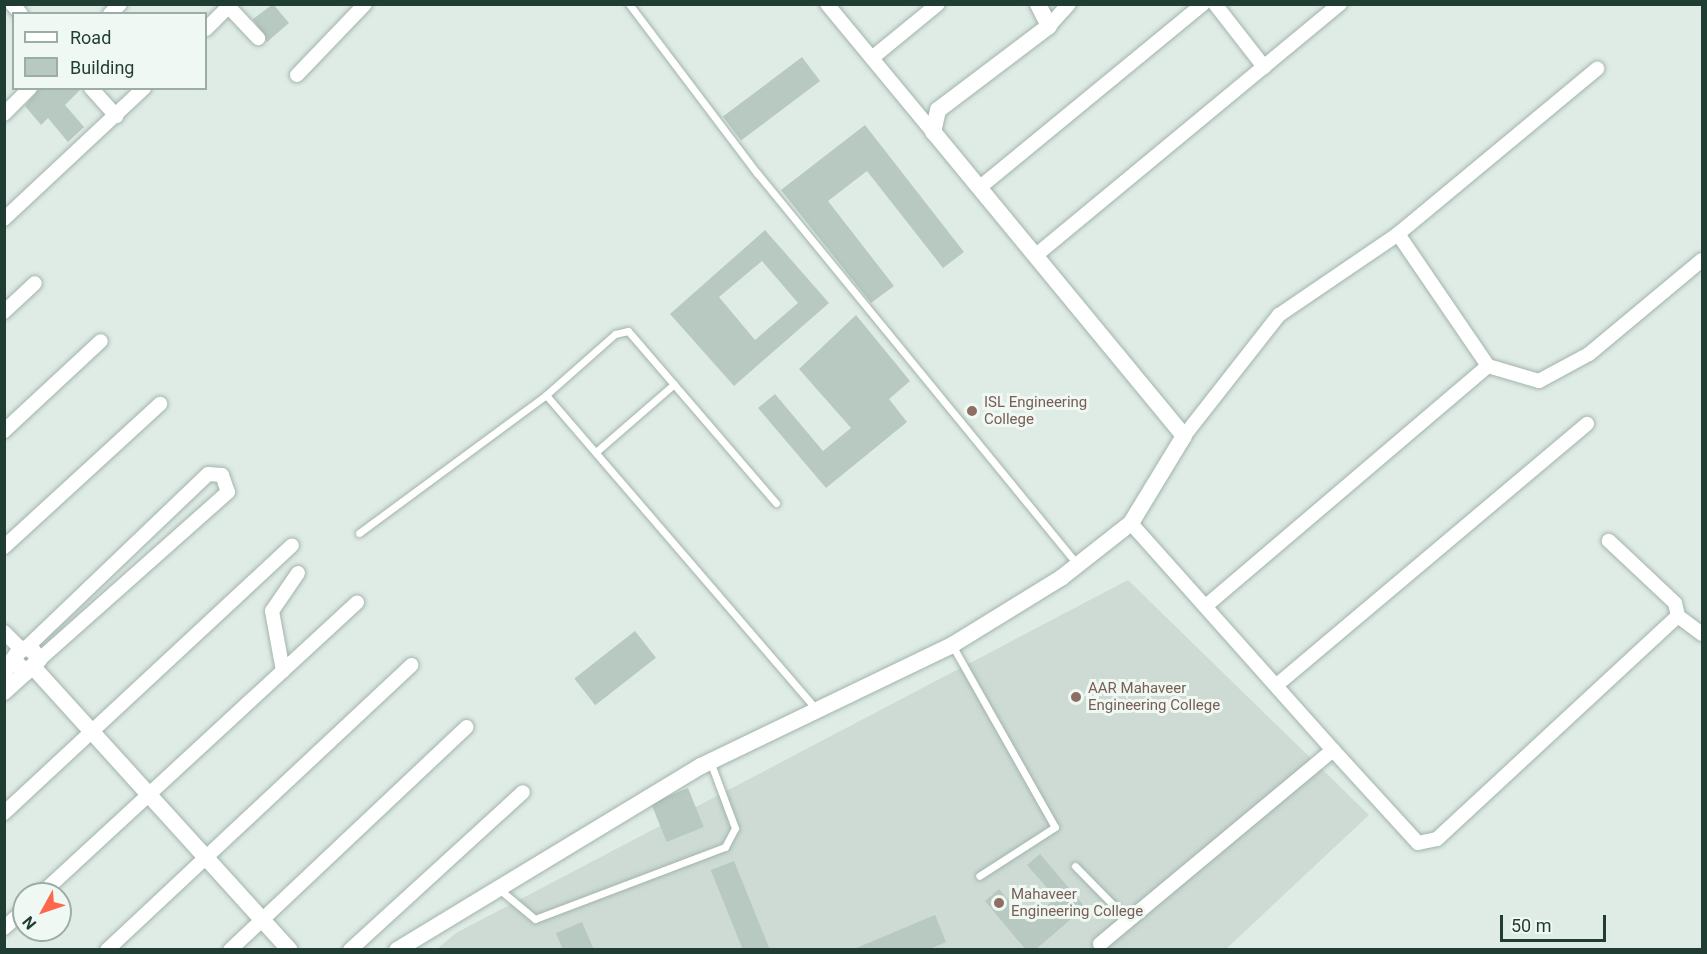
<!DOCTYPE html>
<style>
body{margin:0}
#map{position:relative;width:1707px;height:954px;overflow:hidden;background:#dfece5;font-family:Roboto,sans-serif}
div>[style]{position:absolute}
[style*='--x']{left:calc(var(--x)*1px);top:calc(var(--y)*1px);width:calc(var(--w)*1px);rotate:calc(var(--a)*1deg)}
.built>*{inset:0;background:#cddbd4}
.building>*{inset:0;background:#b7c9c0;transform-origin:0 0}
.roads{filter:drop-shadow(0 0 2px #a2b4ac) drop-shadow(0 0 2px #a2b4ac)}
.service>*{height:7px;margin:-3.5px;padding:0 3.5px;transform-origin:3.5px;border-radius:3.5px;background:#fff}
.minor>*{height:14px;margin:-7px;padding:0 7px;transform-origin:7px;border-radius:7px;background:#fff}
.tertiary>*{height:16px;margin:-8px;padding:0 8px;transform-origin:8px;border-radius:8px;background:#fff}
.dots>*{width:16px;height:16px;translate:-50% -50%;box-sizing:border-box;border:3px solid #f0f8f3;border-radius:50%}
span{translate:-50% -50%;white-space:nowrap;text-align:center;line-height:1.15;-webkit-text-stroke:6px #f0f8f3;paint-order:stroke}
.education-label{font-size:15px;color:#785e54}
.left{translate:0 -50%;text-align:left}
.frame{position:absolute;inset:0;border:6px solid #1f3d32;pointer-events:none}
.legend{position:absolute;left:12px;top:12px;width:195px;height:78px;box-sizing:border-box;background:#f0f8f3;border:2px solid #9cada6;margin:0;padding:8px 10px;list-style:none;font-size:18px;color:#1f3d32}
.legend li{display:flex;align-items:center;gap:12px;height:30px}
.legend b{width:30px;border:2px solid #9cada6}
.north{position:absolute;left:12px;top:882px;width:60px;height:60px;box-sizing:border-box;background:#f0f8f3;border:2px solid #9cada6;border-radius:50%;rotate:230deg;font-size:16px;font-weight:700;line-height:24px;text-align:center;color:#1f3d32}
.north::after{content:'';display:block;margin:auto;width:21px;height:27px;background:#fd684c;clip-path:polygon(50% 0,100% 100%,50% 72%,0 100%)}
.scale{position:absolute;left:1500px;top:915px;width:106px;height:27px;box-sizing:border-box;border:3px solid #1f3d32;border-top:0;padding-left:8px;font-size:18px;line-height:21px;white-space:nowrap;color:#1f3d32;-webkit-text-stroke:4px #f0f8f3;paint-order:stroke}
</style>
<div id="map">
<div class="built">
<i style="clip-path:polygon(1128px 580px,1369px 815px,1226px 949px,436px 950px,456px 933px)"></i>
</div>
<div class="building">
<i style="clip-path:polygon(273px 4px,289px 23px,267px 42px,253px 19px)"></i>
<i style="left:802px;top:57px;width:30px;height:99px;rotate:53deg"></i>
<i style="clip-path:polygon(39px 88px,82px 88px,65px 105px,84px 127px,68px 142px,48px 118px,41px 125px,25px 106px)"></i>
<i style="clip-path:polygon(865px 125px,964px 252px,943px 268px,867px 171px,828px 201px,894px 286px,871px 303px,781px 190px)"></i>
<i style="clip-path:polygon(evenodd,765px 230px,829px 303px,734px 386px,670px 314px,765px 230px,762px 261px,798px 303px,755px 340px,719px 297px,762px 261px)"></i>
<i style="clip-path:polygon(856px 315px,910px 381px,889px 399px,907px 422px,826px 488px,758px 408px,775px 394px,823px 451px,851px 428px,799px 369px)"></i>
<i style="left:635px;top:631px;width:34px;height:77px;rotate:52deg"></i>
<i style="left:688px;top:788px;width:42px;height:40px;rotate:68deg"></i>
<i style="clip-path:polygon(1040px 854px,1085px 907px,1035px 950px,1026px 950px,985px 901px,999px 889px,1027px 922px,1056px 898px,1027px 865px)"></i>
<i style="left:734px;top:861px;width:96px;height:25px;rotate:68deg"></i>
<i style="clip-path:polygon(935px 915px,946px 942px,928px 950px,854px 949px)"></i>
<i style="clip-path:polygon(582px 922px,594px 950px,563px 950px,556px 933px)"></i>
</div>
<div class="roads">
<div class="service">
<i style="--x:629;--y:4;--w:212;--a:52.9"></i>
<i style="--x:757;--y:173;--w:505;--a:50.7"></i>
<i style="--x:597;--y:451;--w:102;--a:-41"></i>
<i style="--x:776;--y:503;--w:227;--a:-130.7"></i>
<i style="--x:628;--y:331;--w:13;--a:167"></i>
<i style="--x:615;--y:334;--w:92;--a:138.5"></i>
<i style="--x:546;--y:395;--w:414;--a:49.3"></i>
<i style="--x:359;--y:533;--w:232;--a:-36.4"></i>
<i style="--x:952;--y:645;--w:209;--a:60.5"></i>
<i style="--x:1055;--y:827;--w:90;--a:147.2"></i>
<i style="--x:1075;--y:866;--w:76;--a:45.5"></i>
<i style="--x:499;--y:889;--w:47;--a:39.8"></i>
<i style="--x:535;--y:919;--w:203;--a:-20.8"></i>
<i style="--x:725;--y:847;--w:21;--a:-62"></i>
<i style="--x:735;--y:828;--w:72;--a:-110.5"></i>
</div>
<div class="minor">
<i style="--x:12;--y:4;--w:13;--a:48"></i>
<i style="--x:226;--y:4;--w:47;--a:46.7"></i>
<i style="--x:827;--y:4;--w:166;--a:50.4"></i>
<i style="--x:1215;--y:4;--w:80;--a:52.1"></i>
<i style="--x:110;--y:14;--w:14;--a:-45"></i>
<i style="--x:1049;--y:26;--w:30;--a:-48"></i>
<i style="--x:206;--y:29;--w:31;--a:-45"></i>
<i style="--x:872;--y:58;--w:85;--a:-39.3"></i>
<i style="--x:297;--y:75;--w:98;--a:-46.2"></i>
<i style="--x:91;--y:88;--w:38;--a:48"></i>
<i style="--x:4;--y:114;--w:37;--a:-45"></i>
<i style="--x:979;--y:188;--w:290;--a:-39.4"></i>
<i style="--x:4;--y:219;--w:192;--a:-43.1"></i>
<i style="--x:1398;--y:234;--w:160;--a:55.7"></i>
<i style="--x:1488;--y:366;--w:53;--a:16.4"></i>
<i style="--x:1539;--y:381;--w:57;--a:-28.4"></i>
<i style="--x:1589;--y:354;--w:147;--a:-39.8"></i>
<i style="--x:1035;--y:256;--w:396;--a:-39.6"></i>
<i style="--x:4;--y:312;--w:42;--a:-43.1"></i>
<i style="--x:4;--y:431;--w:132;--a:-42.9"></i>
<i style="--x:1184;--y:436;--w:154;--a:-51.9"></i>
<i style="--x:1279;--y:315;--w:144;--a:-34.2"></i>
<i style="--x:1398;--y:234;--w:259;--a:-39.7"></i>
<i style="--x:4;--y:547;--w:212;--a:-42.5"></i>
<i style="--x:1207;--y:605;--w:369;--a:-40.4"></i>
<i style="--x:1678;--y:616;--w:30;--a:37"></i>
<i style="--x:4;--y:632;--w:24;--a:45"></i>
<i style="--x:26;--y:648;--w:252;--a:-43.7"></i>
<i style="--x:208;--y:474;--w:14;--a:4"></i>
<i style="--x:222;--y:475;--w:18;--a:71"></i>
<i style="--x:228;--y:492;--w:253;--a:138.4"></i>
<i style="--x:283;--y:671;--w:61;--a:-100.4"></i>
<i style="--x:272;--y:611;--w:46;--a:-55.6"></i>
<i style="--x:1278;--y:684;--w:404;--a:-40.1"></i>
<i style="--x:1333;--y:750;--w:126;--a:47.6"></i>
<i style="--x:1418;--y:843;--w:19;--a:-12"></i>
<i style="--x:1437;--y:839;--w:328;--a:-42.8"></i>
<i style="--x:1678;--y:616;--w:13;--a:-103"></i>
<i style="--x:1675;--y:603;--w:91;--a:-136.8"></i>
<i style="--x:4;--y:813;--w:393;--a:-42.9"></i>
<i style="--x:41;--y:894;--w:430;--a:-42.7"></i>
<i style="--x:4;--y:928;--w:27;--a:-42"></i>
<i style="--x:1100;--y:944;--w:303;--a:-39.8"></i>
<i style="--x:1333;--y:750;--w:304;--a:-131.7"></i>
<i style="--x:107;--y:950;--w:417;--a:-43.1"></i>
<i style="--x:230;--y:950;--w:325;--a:-43.3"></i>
<i style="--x:350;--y:950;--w:234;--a:-42.4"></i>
</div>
<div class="tertiary">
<i style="--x:35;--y:669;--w:379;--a:47.8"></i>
<i style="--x:4;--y:672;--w:29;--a:-54"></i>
<i style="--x:21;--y:649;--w:10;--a:-6"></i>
<i style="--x:31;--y:648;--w:14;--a:56"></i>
<i style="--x:39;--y:660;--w:18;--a:137"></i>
<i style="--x:26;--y:672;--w:15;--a:-138"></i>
<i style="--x:4;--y:692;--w:30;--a:-42"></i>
<i style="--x:397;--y:950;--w:355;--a:-31.2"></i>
<i style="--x:701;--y:766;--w:279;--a:-25.7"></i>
<i style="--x:952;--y:645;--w:128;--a:-31.6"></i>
<i style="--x:1061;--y:578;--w:89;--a:-38.2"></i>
<i style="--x:1131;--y:523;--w:102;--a:-58.7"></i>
<i style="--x:1184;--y:436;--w:394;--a:-129.5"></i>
<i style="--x:933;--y:132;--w:23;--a:-77"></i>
<i style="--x:938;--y:110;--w:139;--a:-37.1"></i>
<i style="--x:1049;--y:26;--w:25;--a:-117"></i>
</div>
</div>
<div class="dots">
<i style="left:972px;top:411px;background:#8d6e63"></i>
<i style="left:1076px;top:697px;background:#8d6e63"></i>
<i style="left:999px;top:903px;background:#8d6e63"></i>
</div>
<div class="education-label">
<span class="left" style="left:984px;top:411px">ISL Engineering<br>College</span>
<span class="left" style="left:1088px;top:697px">AAR Mahaveer<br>Engineering College</span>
<span class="left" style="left:1011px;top:903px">Mahaveer<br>Engineering College</span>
</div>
<div class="frame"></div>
<ul class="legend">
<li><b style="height:8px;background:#fff"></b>Road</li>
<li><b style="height:16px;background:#b7c9c0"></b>Building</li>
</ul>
<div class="north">N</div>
<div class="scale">50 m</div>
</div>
